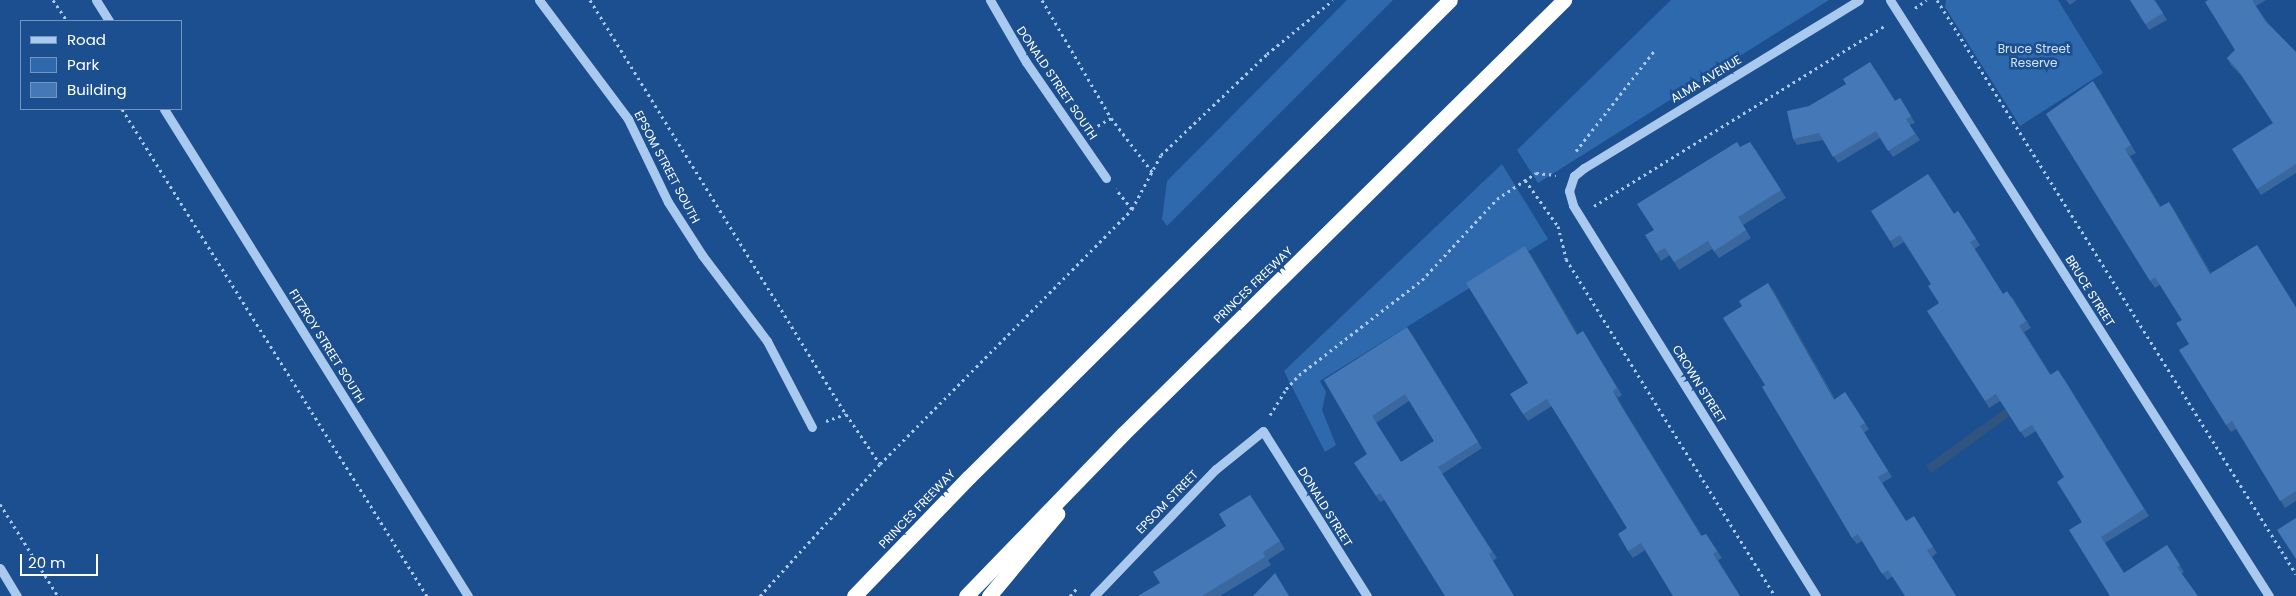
<!DOCTYPE html>
<style>
body{margin:0}
#map{position:relative;width:2296px;height:596px;overflow:hidden;background:#1b4f8f;font-family:Poppins,sans-serif}
div>[style]{position:absolute}
[style*='--x']{left:calc(var(--x)*1px);top:calc(var(--y)*1px);width:calc(var(--w)*1px);rotate:calc(var(--a)*1deg)}
.green>*{inset:0;background:#2e69ad}
.path>*{height:3px;margin-top:-1.5px;transform-origin:0;background:repeating-linear-gradient(90deg,#a9c9ee 0 2.5px,transparent 0 6.5px)}
.minor>*{height:9px;margin:-4.5px;padding:0 4.5px;transform-origin:4.5px;border-radius:4.5px;background:#a9c9ee}
.highway>*{height:15px;margin:-7.5px;padding:0 7.5px;transform-origin:7.5px;border-radius:7.5px;background:#fff}
.wall>*{inset:0;background:#3a679d}
.shaded-wall>*{inset:0;background:#305480;transform-origin:0 0}
.building>*{inset:0;background:#4478b7}
span{translate:-50% -50%;white-space:nowrap;text-align:center;line-height:1.15;-webkit-text-stroke:5px #1b4f8f;paint-order:stroke}
.park-label{font-size:12px;color:#cfe3fa}
.street-label{font-size:12px;color:#fff}
.legend{position:absolute;left:20px;top:20px;width:162px;height:90px;box-sizing:border-box;background:#1b4f8f;border:1px solid #7695bc;margin:0;padding:6px 9px;list-style:none;font-size:15px;color:#fff}
.legend li{display:flex;align-items:center;gap:10px;height:25px}
.legend b{width:25px;border:1px solid #7695bc}
.scale{position:absolute;left:20px;top:554px;width:78px;height:22px;box-sizing:border-box;border:2px solid #fff;border-top:0;padding-left:6px;font-size:15px;line-height:18px;white-space:nowrap;color:#fff;-webkit-text-stroke:4px #1b4f8f;paint-order:stroke}
</style>
<div id="map">
<div class="green">
<i style="clip-path:polygon(1347px 0,1393px 0,1167px 226px,1162px 219px,1167px 181px)"></i>
<i style="clip-path:polygon(1671px 0,1829px 0,1538px 183px,1517px 150px)"></i>
<i style="clip-path:polygon(1946px 0,2058px 0,2103px 73px,2020px 126px,1945px 7px)"></i>
<i style="clip-path:polygon(1502px 164px,1548px 239px,1320px 381px,1326px 392px,1322px 410px,1336px 445px,1325px 452px,1284px 371px)"></i>
</div>
<div class="path">
<i style="--x:53;--y:0;--w:25;--a:56"></i>
<i style="--x:590;--y:0;--w:487;--a:58.3"></i>
<i style="--x:1042;--y:0;--w:137;--a:59.7"></i>
<i style="--x:1937;--y:0;--w:677;--a:57.98"></i>
<i style="--x:1915;--y:8;--w:14;--a:-34"></i>
<i style="--x:122;--y:109;--w:575;--a:57.94"></i>
<i style="--x:1092;--y:129;--w:22;--a:-30"></i>
<i style="--x:1111;--y:118;--w:69;--a:52.6"></i>
<i style="--x:1576;--y:151;--w:127;--a:-52"></i>
<i style="--x:1525;--y:180;--w:57;--a:54.3"></i>
<i style="--x:1558;--y:226;--w:34;--a:76"></i>
<i style="--x:1566;--y:259;--w:397;--a:58.2"></i>
<i style="--x:1594;--y:206;--w:344;--a:-31.8"></i>
<i style="--x:1132;--y:209;--w:61;--a:-61.8"></i>
<i style="--x:1161;--y:155;--w:146;--a:-43.6"></i>
<i style="--x:1267;--y:54;--w:85;--a:-39.3"></i>
<i style="--x:1270;--y:415;--w:31;--a:-58"></i>
<i style="--x:1286;--y:389;--w:19;--a:-47"></i>
<i style="--x:1299;--y:375;--w:155;--a:-37.7"></i>
<i style="--x:1422;--y:280;--w:110;--a:-47.2"></i>
<i style="--x:1497;--y:199;--w:47;--a:-33.7"></i>
<i style="--x:1536;--y:173;--w:20;--a:6"></i>
<i style="--x:826;--y:421;--w:21;--a:-19"></i>
<i style="--x:846;--y:414;--w:60;--a:55.8"></i>
<i style="--x:0;--y:504;--w:109;--a:57.8"></i>
<i style="--x:760;--y:596;--w:178;--a:-47.7"></i>
<i style="--x:880;--y:464;--w:359;--a:-45.3"></i>
<i style="--x:1132;--y:209;--w:26;--a:-129"></i>
<i style="--x:1070;--y:596;--w:12;--a:-48"></i>
</div>
<div class="minor">
<i style="--x:96;--y:0;--w:25;--a:58"></i>
<i style="--x:539;--y:0;--w:149;--a:53.2"></i>
<i style="--x:628;--y:119;--w:92;--a:64.3"></i>
<i style="--x:668;--y:202;--w:63;--a:57.3"></i>
<i style="--x:702;--y:255;--w:108;--a:52.9"></i>
<i style="--x:767;--y:341;--w:97;--a:62.4"></i>
<i style="--x:990;--y:0;--w:72;--a:59.9"></i>
<i style="--x:1026;--y:62;--w:141;--a:55.4"></i>
<i style="--x:1890;--y:0;--w:706;--a:57.55"></i>
<i style="--x:164;--y:109;--w:574;--a:58.03"></i>
<i style="--x:0;--y:568;--w:33;--a:59"></i>
<i style="--x:1094;--y:596;--w:176;--a:-46.2"></i>
<i style="--x:1216;--y:469;--w:60;--a:-39"></i>
<i style="--x:1263;--y:431;--w:195;--a:57.8"></i>
<i style="--x:1816;--y:596;--w:460;--a:-121.9"></i>
<i style="--x:1573;--y:205;--w:15;--a:-106"></i>
<i style="--x:1569;--y:191;--w:16;--a:-72"></i>
<i style="--x:1574;--y:176;--w:13;--a:-39"></i>
<i style="--x:1584;--y:168;--w:322;--a:-31.4"></i>
</div>
<div class="highway">
<i style="--x:854;--y:596;--w:165;--a:-46"></i>
<i style="--x:969;--y:477;--w:677;--a:-44.76"></i>
<i style="--x:966;--y:596;--w:226;--a:-45.9"></i>
<i style="--x:1123;--y:434;--w:619;--a:-44.54"></i>
<i style="--x:989;--y:596;--w:107;--a:-50.3"></i>
</div>
<div class="wall">
<i style="clip-path:polygon(2066px 0,2077px 0,2070px 5px)"></i>
<i style="clip-path:polygon(2155px 0,2167px 20px,2149px 30px,2145px 24px)"></i>
<i style="clip-path:polygon(2208px 0,2266px 0,2256px 6px,2267px 22px,2296px 52px,2296px 173px,2261px 195px,2257px 189px,2273px 123px,2241px 75px,2231px 65px,2227px 58px,2235px 50px)"></i>
<i style="clip-path:polygon(1875px 69px,1895px 101px,1900px 98px,1904px 104px,1915px 123px,1910px 125px,1920px 140px,1893px 157px,1880px 138px,1838px 163px,1823px 140px,1797px 145px,1793px 139px,1809px 106px)"></i>
<i style="clip-path:polygon(2098px 88px,2136px 153px,2130px 156px,2161px 207px,2174px 209px,2211px 273px,2257px 245px,2296px 307px,2296px 501px,2285px 508px,2236px 429px,2231px 432px,2226px 425px,2189px 344px,2182px 320px,2160px 285px,2155px 288px,2150px 281px)"></i>
<i style="clip-path:polygon(1741px 147px,1755px 149px,1786px 198px,1743px 225px,1751px 238px,1719px 258px,1712px 249px,1679px 270px,1670px 255px,1661px 261px,1656px 253px,1654px 230px)"></i>
<i style="clip-path:polygon(1933px 181px,1954px 214px,1958px 211px,1980px 245px,1975px 249px,2003px 294px,2012px 297px,2031px 328px,2024px 332px,2051px 375px,2063px 377px,2149px 516px,2105px 543px,2124px 573px,2167px 545px,2184px 572px,2181px 574px,2110px 596px,2064px 477px,2036px 431px,2025px 438px,2000px 401px,1989px 408px,1985px 401px,1931px 284px,1904px 242px,1894px 248px,1890px 241px)"></i>
<i style="clip-path:polygon(1530px 253px,1578px 334px,1583px 331px,1622px 395px,1618px 398px,1625px 411px,1702px 536px,1706px 534px,1722px 558px,1718px 560px,1740px 596px,1673px 596px,1645px 550px,1633px 558px,1628px 551px,1627px 528px,1552px 406px,1528px 421px,1523px 414px,1528px 383px)"></i>
<i style="clip-path:polygon(1773px 289px,1835px 399px,1845px 392px,1869px 429px,1864px 433px,1892px 477px,1882px 483px,1906px 521px,1918px 523px,1937px 553px,1932px 557px,1956px 596px,1905px 596px,1893px 576px,1887px 580px,1862px 541px,1857px 544px,1852px 538px,1765px 385px,1742px 306px)"></i>
<i style="clip-path:polygon(evenodd,1412px 334px,1482px 448px,1442px 474px,1497px 558px,1493px 561px,1384px 500px,1380px 502px,1376px 496px,1367px 454px,1324px 380px,1412px 334px,1409px 401px,1434px 441px,1401px 462px,1376px 423px,1409px 401px)"></i>
<i style="clip-path:polygon(1250px 495px,1285px 549px,1268px 560px,1271px 565px,1220px 596px,1138px 596px,1160px 583px,1226px 526px)"></i>
</div>
<div class="shaded-wall">
<i style="clip-path:polygon(2093px 81px,2098px 88px,2136px 153px,2131px 145px)"></i>
<i style="clip-path:polygon(2125px 149px,2130px 156px,2165px 214px,2160px 207px)"></i>
<i style="clip-path:polygon(2169px 202px,2174px 209px,2215px 281px,2210px 274px)"></i>
<i style="clip-path:polygon(1525px 246px,1530px 253px,1582px 341px,1577px 335px)"></i>
<i style="clip-path:polygon(1768px 283px,1773px 289px,1838px 406px,1834px 400px)"></i>
<i style="clip-path:polygon(1407px 327px,1412px 334px,1482px 448px,1478px 442px)"></i>
<i style="left:2058px;top:370px;width:9px;height:163px;rotate:54deg"></i>
<i style="clip-path:polygon(1613px 391px,1618px 398px,1625px 411px,1706px 543px,1620px 404px)"></i>
<i style="clip-path:polygon(1250px 495px,1256px 503px,1285px 549px,1280px 541px)"></i>
</div>
<div class="building">
<i style="clip-path:polygon(2130px 0,2154px 0,2163px 13px,2145px 24px)"></i>
<i style="clip-path:polygon(2208px 0,2252px 0,2265px 21px,2296px 52px,2296px 164px,2257px 189px,2232px 149px,2273px 123px,2238px 70px,2227px 58px,2235px 50px,2205px 2px)"></i>
<i style="clip-path:polygon(1870px 62px,1895px 101px,1900px 98px,1911px 116px,1906px 119px,1915px 134px,1888px 151px,1876px 131px,1833px 157px,1819px 133px,1793px 139px,1787px 111px,1809px 106px,1846px 84px,1843px 79px)"></i>
<i style="clip-path:polygon(2093px 81px,2131px 145px,2125px 149px,2160px 207px,2169px 202px,2210px 274px,2257px 245px,2296px 308px,2296px 491px,2280px 501px,2232px 421px,2226px 425px,2179px 350px,2189px 344px,2176px 323px,2182px 320px,2155px 277px,2150px 281px,2046px 114px)"></i>
<i style="clip-path:polygon(1737px 142px,1740px 147px,1750px 142px,1781px 190px,1738px 217px,1746px 230px,1714px 251px,1708px 241px,1674px 262px,1665px 248px,1656px 253px,1645px 235px,1654px 230px,1637px 204px)"></i>
<i style="clip-path:polygon(1928px 174px,1954px 214px,1958px 211px,1976px 239px,1970px 242px,2003px 294px,2007px 291px,2026px 321px,2019px 326px,2050px 375px,2058px 370px,2144px 509px,2101px 537px,2124px 573px,2167px 545px,2180px 565px,2177px 567px,2198px 596px,2110px 596px,2069px 530px,2082px 522px,2057px 482px,2064px 477px,2032px 425px,2020px 432px,1996px 394px,1985px 401px,1927px 311px,1939px 303px,1928px 286px,1931px 284px,1900px 235px,1890px 241px,1871px 211px)"></i>
<i style="clip-path:polygon(1525px 246px,1577px 335px,1583px 331px,1617px 388px,1613px 391px,1620px 404px,1701px 536px,1706px 534px,1717px 551px,1713px 554px,1740px 596px,1673px 596px,1641px 543px,1628px 551px,1618px 534px,1627px 528px,1547px 399px,1523px 414px,1510px 394px,1528px 383px,1466px 283px)"></i>
<i style="clip-path:polygon(1768px 283px,1834px 400px,1845px 392px,1865px 423px,1860px 426px,1888px 471px,1878px 477px,1906px 521px,1914px 516px,1933px 547px,1927px 550px,1956px 596px,1905px 596px,1888px 570px,1882px 574px,1858px 534px,1852px 538px,1762px 387px,1765px 385px,1723px 318px,1742px 306px,1739px 301px)"></i>
<i style="clip-path:polygon(evenodd,1407px 327px,1478px 442px,1438px 467px,1492px 552px,1489px 554px,1514px 596px,1445px 596px,1380px 493px,1376px 496px,1354px 463px,1367px 454px,1324px 380px,1407px 327px,1405px 394px,1434px 441px,1401px 462px,1372px 416px,1405px 394px)"></i>
<i style="clip-path:polygon(1250px 495px,1280px 541px,1263px 552px,1265px 557px,1202px 596px,1138px 596px,1160px 583px,1153px 572px,1226px 526px,1219px 514px)"></i>
<i style="clip-path:polygon(2296px 518px,2296px 559px,2277px 530px)"></i>
<i style="clip-path:polygon(1275px 573px,1289px 596px,1253px 596px)"></i>
</div>
<div class="park-label">
<span style="left:2034px;top:56px">Bruce Street<br>Reserve</span>
</div>
<div class="street-label">
<span style="left:1706px;top:79px;rotate:-31deg">ALMA AVENUE</span>
<span style="left:1057px;top:83px;rotate:56deg">DONALD STREET SOUTH</span>
<span style="left:667px;top:167px;rotate:62deg">EPSOM STREET SOUTH</span>
<span style="left:1253px;top:285px;rotate:-44deg">PRINCES FREEWAY</span>
<span style="left:2090px;top:291px;rotate:58deg">BRUCE STREET</span>
<span style="left:327px;top:346px;rotate:58deg">FITZROY STREET SOUTH</span>
<span style="left:1699px;top:384px;rotate:58deg">CROWN STREET</span>
<span style="left:1167px;top:502px;rotate:-46deg">EPSOM STREET</span>
<span style="left:1325px;top:507px;rotate:58deg">DONALD STREET</span>
<span style="left:917px;top:509px;rotate:-46deg">PRINCES FREEWAY</span>
</div>
<ul class="legend">
<li><b style="height:6px;background:#a9c9ee"></b>Road</li>
<li><b style="height:14px;background:#2e69ad"></b>Park</li>
<li><b style="height:14px;background:#4478b7"></b>Building</li>
</ul>
<div class="scale">20 m</div>
</div>
